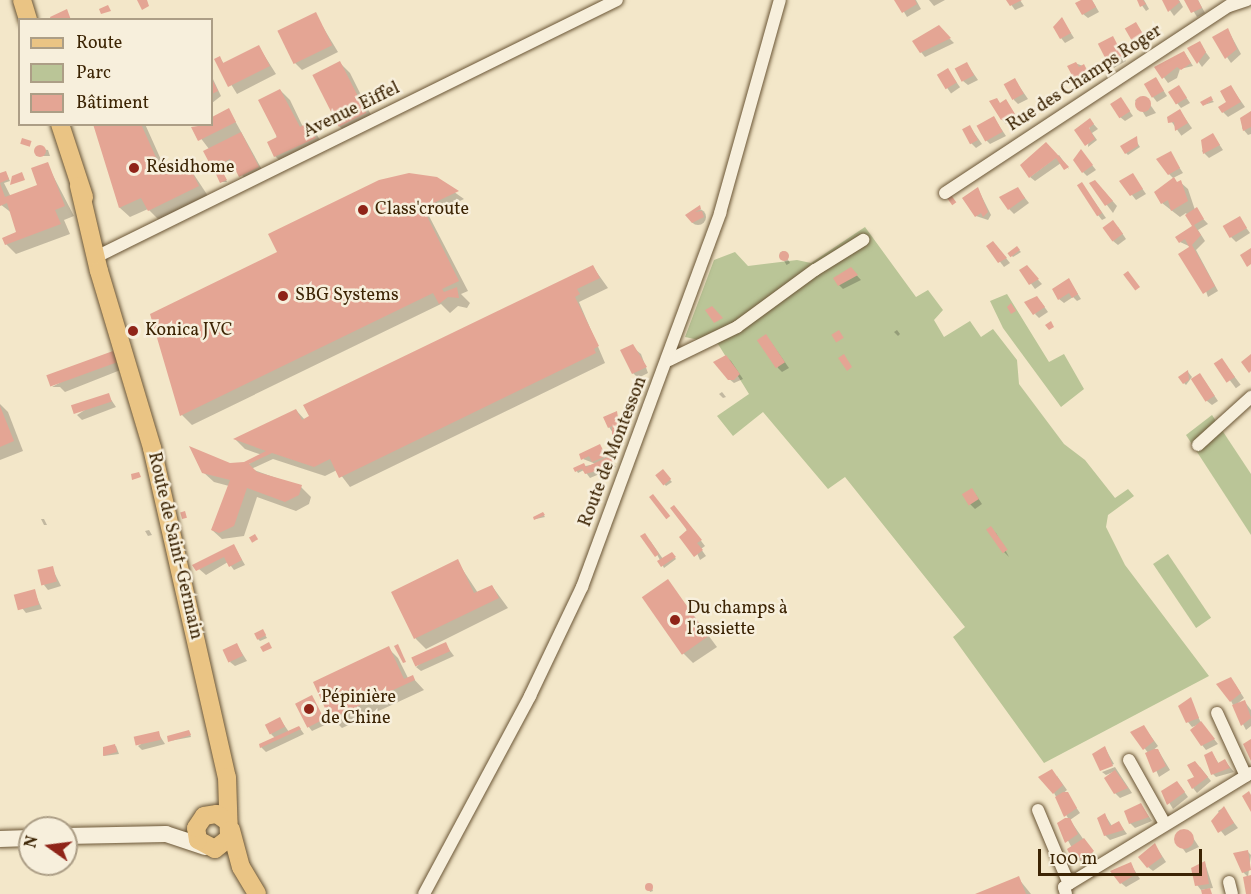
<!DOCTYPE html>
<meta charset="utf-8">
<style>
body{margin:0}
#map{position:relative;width:1251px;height:894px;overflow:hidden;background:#f3e7c9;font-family:Vollkorn,serif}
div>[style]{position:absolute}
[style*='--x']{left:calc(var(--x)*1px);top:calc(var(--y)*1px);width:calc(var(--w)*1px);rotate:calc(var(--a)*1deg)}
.green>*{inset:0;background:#bac597;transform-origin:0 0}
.shadow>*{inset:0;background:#0003;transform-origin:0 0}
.round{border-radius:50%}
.building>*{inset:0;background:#e4a594;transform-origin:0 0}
.roads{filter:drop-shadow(0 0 2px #6a5535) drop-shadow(0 0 2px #6a5535)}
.street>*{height:12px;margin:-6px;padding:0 6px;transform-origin:6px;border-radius:6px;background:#f7efdc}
.secondary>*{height:16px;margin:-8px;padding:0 8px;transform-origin:8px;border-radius:8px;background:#f7efdc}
.primary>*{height:18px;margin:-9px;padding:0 9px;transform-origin:9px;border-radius:9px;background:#eac484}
.dots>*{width:16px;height:16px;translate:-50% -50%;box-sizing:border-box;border:3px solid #f7efdc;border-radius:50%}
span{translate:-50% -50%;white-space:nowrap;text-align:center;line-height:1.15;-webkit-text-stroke:5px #f7efdc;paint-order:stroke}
.street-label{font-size:18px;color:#3c2404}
.poi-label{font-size:18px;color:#3c2404}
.left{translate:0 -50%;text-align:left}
.legend{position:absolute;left:18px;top:18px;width:195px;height:108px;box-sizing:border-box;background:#f7efdc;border:2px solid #ac9e86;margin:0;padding:8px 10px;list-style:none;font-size:18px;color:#3c2404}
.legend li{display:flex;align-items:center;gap:12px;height:30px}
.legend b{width:30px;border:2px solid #ac9e86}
.north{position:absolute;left:18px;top:816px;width:60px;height:60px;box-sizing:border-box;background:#f7efdc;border:2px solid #ac9e86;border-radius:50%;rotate:284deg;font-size:16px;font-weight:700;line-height:24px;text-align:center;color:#3c2404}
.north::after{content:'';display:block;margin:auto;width:21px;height:27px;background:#8f2418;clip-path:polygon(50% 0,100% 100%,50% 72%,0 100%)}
.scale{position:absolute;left:1038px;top:849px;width:164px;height:27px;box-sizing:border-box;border:3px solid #3c2404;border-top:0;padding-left:8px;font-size:18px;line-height:21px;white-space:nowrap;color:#3c2404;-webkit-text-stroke:4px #f7efdc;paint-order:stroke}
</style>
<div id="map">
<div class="green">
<i style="clip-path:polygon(865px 227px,916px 297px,928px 290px,943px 310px,934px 320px,944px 337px,970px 321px,981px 337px,993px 329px,1017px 360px,1019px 384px,1064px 444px,1085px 460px,1115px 498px,1128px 489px,1134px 496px,1108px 515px,1106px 527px,1125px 565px,1209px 676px,1044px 763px,953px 637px,965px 627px,845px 477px,828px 489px,763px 412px,733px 436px,717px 416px,749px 394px,718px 344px,685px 337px,714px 260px,735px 252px,748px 266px,797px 260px,811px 263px)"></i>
<i style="clip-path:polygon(1007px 294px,1049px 362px,1064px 354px,1084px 389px,1061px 407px,1003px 328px,990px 301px)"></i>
<i style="clip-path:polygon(1212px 415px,1251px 474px,1251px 535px,1186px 435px)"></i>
<i style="left:1168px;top:554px;width:77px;height:18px;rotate:56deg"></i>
</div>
<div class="shadow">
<i style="clip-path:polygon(897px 0,916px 0,921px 9px,907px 17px)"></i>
<i style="clip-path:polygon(929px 0,945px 0,934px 6px)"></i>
<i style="clip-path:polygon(1008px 0,1020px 0,1024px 6px,1015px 10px)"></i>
<i style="clip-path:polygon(1084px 0,1092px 0,1099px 12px,1088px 18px,1083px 14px)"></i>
<i style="clip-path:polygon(1138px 0,1144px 0,1149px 9px,1146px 11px)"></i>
<i style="clip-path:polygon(1163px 0,1179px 0,1183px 7px,1174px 16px)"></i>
<i style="clip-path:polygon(1187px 0,1198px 0,1205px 13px,1197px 17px)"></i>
<i style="clip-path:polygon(315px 14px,338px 52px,302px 70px,295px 63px)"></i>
<i style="clip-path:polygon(1062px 19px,1074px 38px,1065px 43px,1061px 38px)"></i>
<i style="clip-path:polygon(1136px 24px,1146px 39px,1137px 44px,1132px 40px)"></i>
<i style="clip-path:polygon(938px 27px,954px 43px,925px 57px,921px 52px)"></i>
<i style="clip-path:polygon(1228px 30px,1241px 54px,1231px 63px,1214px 38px)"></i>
<i style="clip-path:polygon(1113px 38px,1126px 61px,1114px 68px,1110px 63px)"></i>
<i style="clip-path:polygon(1199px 43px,1210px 58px,1202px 67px,1189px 48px)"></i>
<i style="clip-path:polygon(259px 47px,276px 74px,237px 94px,216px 60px,220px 58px,224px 64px)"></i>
<i style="clip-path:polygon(1184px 52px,1193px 66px,1180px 69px,1177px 78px,1168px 83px,1157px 68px)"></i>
<i style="clip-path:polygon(340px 63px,350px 73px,375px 123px,349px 136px,339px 126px)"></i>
<i style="clip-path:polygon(1075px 63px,1083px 66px,1092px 79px,1081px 85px,1069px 67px)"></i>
<i style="clip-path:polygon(967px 64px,978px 80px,968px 85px,963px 81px)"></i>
<i style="left:948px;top:70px;width:21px;height:11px;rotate:55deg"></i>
<i style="clip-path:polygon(212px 77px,221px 96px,212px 103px)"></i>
<i style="clip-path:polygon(1156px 79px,1167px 96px,1157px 102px,1153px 97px)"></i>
<i style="clip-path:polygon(1015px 80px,1028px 99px,1018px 104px,1014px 100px)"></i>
<i style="clip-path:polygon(1179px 87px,1190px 103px,1181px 108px,1177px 103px)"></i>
<i style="clip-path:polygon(1231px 87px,1245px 107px,1228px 117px,1223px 112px)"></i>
<i style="clip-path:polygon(280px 90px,290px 100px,303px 127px,307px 125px,317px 135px,325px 148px,285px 166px,275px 156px)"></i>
<i style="clip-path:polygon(1144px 96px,1156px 113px,1146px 117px,1135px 100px)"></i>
<i style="clip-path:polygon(1121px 99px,1133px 116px,1125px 121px,1120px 117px)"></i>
<i style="clip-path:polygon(1212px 100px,1214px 102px,1204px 105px)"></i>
<i style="clip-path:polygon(1006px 101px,1018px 119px,1006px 124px,1002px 120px,1000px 104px)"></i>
<i style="clip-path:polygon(229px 110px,265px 175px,248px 183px,236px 167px,223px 173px,227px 182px,222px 182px,209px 149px,193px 128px,212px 124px,212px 119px)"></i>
<i style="left:1180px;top:111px;width:21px;height:13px;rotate:55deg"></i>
<i style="clip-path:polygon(1251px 113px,1251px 134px,1248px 135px,1242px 128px)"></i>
<i style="clip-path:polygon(994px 118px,1006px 136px,990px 144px,986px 140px)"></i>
<i style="clip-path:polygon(1090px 120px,1098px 129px,1092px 133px,1097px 140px,1088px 147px)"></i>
<i style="clip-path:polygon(95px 124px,145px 124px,167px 173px,187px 164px,208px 196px,159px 220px,148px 209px,130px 217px,120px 208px)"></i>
<i style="clip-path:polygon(970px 127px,982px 144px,976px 148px,971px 143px)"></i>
<i style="clip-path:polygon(1213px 135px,1223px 150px,1209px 158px,1202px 151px)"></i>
<i style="clip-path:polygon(1135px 139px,1140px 147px,1128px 155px,1126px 153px)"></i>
<i style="clip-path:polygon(35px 148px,48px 150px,50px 156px,40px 156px)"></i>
<i style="clip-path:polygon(1081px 151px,1096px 170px,1087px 176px,1083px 172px)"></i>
<i style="clip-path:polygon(1170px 153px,1183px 173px,1173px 178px,1169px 174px)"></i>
<i style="clip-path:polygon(1059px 155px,1069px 169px,1061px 163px,1035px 181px,1030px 177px)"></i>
<i style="clip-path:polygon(47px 164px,74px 216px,64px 220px,70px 234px,16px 254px,6px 244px,18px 233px,13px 214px,0 204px,0 175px,7px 175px,10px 181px,4px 183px,11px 197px,39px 186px)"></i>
<i style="clip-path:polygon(1133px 175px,1146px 194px,1136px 200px,1132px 195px)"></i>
<i style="clip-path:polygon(436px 179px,464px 199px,429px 216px,468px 291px,461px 294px,470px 303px,467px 308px,458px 306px,450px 313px,441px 304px,192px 425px,182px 415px,155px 316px)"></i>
<i style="clip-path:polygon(1095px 181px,1117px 206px,1113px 213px,1091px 184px)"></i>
<i style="clip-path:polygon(1180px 182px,1188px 189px,1195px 210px,1208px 224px,1198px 230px,1205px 241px,1196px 250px,1218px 291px,1208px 297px,1191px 247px,1180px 242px,1194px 227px,1186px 213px,1180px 217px,1162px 203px)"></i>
<i style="clip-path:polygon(1082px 184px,1106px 218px,1102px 220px,1098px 215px)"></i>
<i style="clip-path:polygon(978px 189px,991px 215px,988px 220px,976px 216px)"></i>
<i style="clip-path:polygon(1018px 189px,1029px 203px,1014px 214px,1009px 209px)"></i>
<i class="round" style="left:690px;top:209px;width:16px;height:16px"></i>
<i style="clip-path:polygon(1239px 218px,1250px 233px,1236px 242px,1231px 237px)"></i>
<i style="clip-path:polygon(1118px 227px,1126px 239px,1118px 245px,1113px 241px)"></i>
<i style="clip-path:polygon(988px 246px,998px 248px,1010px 263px,1004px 267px)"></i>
<i style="clip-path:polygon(1017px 248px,1021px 252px,1013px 257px,1009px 253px)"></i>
<i style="left:783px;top:251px;width:14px;height:4px;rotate:60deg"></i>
<i style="clip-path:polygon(593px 267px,608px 288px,579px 302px,605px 363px,350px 487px,337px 470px,325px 476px,273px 459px,251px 469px,301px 487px,311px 497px,309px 504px,296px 511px,257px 497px,244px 536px,222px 539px,212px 530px,229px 486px,214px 482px,203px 472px,229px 464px,249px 464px,262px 455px,245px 449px,236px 440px,296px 410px,305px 420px)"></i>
<i style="clip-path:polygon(851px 269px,861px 280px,843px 289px,839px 285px)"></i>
<i style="clip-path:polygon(1021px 270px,1031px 272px,1042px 284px,1035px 289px)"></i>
<i style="clip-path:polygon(1069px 280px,1081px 299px,1077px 301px,1073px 297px,1064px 303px,1059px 299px)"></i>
<i style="clip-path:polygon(1041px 302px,1048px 312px,1039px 318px,1035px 314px)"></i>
<i style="clip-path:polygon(897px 330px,900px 334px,898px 336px,894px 332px)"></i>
<i style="clip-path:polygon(770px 341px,789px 368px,782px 372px,778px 368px)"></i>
<i style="clip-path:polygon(636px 350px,641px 354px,648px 373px,638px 378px,633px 373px)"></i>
<i style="clip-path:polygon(113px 353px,123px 369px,65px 392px,60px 387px,52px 387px)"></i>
<i style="clip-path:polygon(726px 357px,731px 361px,743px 379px,734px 383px,729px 379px)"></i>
<i style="left:1222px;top:360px;width:31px;height:6px;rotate:53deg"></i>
<i style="clip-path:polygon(1188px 372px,1192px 377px,1186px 385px,1184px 383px)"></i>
<i style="clip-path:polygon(1204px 380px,1218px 401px,1212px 405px,1207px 401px)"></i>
<i style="clip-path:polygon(722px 392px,726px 397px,723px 398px,719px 394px)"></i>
<i style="clip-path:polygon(108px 395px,116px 407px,82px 420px,77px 415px)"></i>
<i style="clip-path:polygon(0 404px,8px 412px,23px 451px,0 460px)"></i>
<i style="clip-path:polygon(616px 413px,624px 429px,615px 436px,609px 427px)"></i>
<i style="clip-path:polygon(600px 446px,616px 467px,590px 478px,584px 470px,578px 473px,575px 468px,596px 464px,583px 459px)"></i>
<i style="clip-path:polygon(662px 471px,672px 482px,666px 486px,657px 475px)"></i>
<i style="clip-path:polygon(976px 495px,982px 504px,975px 509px,970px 504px)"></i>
<i style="clip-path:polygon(678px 511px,705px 546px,701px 549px,706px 556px,700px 560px)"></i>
<i style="clip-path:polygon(543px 514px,545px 517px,536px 519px,535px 518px)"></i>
<i style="clip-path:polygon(41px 519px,44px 519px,47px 525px,44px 525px)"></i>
<i style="clip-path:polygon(149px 530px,152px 535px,148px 536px,145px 531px)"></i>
<i style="clip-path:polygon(989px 530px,996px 533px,1009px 557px,1004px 552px)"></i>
<i style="clip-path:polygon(649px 539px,663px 559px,672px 554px,676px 559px,664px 568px)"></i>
<i style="clip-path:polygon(234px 546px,245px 565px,234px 570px,228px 562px,206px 575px,199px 569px)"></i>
<i style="clip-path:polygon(457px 561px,478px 593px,492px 586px,508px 608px,426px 649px,416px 639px,393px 593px)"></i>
<i style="clip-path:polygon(52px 568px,61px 586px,48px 590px,44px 585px)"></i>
<i style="clip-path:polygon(668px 581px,717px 647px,693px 663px,683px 653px)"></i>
<i style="clip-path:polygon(34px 591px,42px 609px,26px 613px,22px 608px)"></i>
<i style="clip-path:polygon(264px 633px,267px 638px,260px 641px,258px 639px)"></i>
<i style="clip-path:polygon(445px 644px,454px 656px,421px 671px,416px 667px)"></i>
<i style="clip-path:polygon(237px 645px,247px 661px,235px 666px,230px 662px)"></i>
<i style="clip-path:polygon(388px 648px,398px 658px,408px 678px,412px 677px,424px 690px,342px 728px,332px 718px)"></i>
<i style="clip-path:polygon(1235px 684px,1244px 698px,1237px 704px,1245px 702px,1251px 710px,1251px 726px,1246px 730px,1231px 701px)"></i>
<i style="clip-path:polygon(1190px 699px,1201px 723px,1218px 744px,1206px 750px,1202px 745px,1200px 724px,1192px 727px,1188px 722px)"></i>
<i style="clip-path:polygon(315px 705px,327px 724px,312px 731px,308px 726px)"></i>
<i style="clip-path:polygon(280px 719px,289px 732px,299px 727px,304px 734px,266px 752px,261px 747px,275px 738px,271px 734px)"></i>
<i style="clip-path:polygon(1144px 727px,1158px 746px,1150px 753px,1158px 750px,1170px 770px,1159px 777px,1149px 754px,1132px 732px)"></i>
<i style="clip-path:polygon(158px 733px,165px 744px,142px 750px,138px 746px)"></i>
<i style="clip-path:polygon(190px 734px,191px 737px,170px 741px)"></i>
<i style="clip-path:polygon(116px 746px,119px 754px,104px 756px,105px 748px)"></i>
<i style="clip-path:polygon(1105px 748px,1114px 764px,1101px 769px)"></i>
<i style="clip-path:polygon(1212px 753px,1219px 764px,1225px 761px,1234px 772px,1216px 777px,1212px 773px)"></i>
<i style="clip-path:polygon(1115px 767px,1132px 793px,1120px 798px,1115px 793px,1113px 772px,1106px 775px,1102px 772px)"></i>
<i style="clip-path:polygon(1200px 767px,1211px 781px,1197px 793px,1193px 788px)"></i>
<i style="clip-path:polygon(1057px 776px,1067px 790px,1060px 796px,1067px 794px,1080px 813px,1070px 820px,1097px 859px,1087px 865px,1072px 856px,1072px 848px,1059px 824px,1069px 820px,1054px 793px)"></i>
<i style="clip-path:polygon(1181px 787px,1188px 797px,1173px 809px,1163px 792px)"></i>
<i style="clip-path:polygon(1141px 805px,1152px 821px,1135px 828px,1130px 823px)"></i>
<i style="clip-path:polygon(1223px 808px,1238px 828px,1225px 836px,1213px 821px,1221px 816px,1218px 811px)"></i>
<i style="clip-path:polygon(1105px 815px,1112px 826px,1119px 823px,1127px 834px,1110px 840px,1105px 835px)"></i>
<i style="clip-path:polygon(1188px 830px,1199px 847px,1186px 853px,1175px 838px)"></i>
<i style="clip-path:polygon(1155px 845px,1166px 862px,1153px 871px,1148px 867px)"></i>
<i style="clip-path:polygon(1247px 851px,1251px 855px,1248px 877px,1243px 872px)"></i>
<i style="clip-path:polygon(1130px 863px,1140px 879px,1126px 887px,1121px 883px)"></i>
<i style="clip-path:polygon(1205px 863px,1213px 888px,1201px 890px,1197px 885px)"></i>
<i style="clip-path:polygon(1018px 878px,1031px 894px,979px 894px)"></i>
<i style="clip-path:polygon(648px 886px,651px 886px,653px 891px,650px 892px)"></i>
</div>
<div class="building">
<i style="clip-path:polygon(137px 0,147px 0,149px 6px,142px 10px)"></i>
<i style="clip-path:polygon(894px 0,915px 0,917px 4px,902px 13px)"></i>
<i style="clip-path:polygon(1006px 0,1022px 0,1010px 6px)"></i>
<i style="clip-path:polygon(1081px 0,1092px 0,1096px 7px,1082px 15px,1075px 3px)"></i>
<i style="clip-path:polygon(1137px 0,1143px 0,1146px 4px,1140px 7px)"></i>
<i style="clip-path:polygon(1162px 0,1178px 0,1180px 2px,1168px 12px)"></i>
<i style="clip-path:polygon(1184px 0,1198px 0,1202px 8px,1191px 13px)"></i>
<i style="clip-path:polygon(108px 5px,111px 11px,101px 14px,99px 9px)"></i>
<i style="clip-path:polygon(67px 9px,71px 20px,51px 20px,50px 17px)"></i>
<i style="left:316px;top:12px;width:37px;height:43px;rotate:64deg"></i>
<i style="clip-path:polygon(1062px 17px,1071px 33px,1060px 39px,1053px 27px)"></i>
<i style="left:1136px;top:22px;width:14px;height:13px;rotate:60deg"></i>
<i style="clip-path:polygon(939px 25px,951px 38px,920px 53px,912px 41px)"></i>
<i style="clip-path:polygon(1228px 28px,1237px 49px,1225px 59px,1212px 37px)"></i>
<i style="left:1113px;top:36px;width:22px;height:17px;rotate:63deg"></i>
<i style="clip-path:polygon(1200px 41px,1206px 52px,1197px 64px,1187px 48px)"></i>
<i style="clip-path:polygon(259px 45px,270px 66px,228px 87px,214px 59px,220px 56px,223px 63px)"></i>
<i style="clip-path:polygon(1184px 51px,1191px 63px,1181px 70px,1177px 67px,1162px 79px,1154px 67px)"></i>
<i style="left:340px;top:61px;width:58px;height:31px;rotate:63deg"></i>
<i style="left:967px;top:62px;width:15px;height:14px;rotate:62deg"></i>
<i style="clip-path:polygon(1076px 62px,1079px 67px,1084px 64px,1089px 74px,1075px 81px,1067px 66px)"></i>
<i style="left:948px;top:68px;width:17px;height:13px;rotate:59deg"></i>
<i style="left:1156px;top:77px;width:16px;height:14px;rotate:60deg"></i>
<i style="left:1015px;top:78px;width:18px;height:13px;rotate:61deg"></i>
<i style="clip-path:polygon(212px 79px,218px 91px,212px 94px)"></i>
<i style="left:1179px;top:85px;width:15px;height:13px;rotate:58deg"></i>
<i style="clip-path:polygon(1231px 85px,1241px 102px,1222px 113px,1218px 107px,1226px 102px,1220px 91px)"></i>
<i style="clip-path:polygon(280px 89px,300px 127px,307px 123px,316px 138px,274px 157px,267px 142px,277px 137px,258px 100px)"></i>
<i class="round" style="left:1135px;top:96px;width:16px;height:16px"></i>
<i style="clip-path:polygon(1211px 96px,1213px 100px,1203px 106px,1200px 102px)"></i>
<i style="left:1121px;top:97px;width:17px;height:13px;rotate:57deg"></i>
<i style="clip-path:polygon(997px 98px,1000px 103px,1006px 99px,1015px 114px,1011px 118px,1001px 120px,989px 101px)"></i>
<i style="clip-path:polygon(229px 108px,236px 122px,198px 141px,191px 127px,212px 124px,212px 117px)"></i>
<i style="clip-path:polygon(1180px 109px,1188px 123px,1175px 131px,1174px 122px,1168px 123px,1167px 117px)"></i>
<i style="clip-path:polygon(1251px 111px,1251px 127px,1243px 131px,1240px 118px)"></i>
<i style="left:994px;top:116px;width:18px;height:20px;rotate:61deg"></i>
<i style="clip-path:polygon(1090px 118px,1094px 124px,1089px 128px,1095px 139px,1085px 146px,1074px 130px)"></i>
<i style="clip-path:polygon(93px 124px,141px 124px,163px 173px,187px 162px,199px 186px,148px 211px,141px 198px,119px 208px)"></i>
<i style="left:970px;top:125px;width:17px;height:9px;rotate:62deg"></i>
<i style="clip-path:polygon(241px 132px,259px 167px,239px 177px,230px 159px,212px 168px,203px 151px)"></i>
<i style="clip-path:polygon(1213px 133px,1220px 145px,1203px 154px,1201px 140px)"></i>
<i style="clip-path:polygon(1137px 136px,1138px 146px,1125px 154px,1120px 146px)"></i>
<i style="left:22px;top:138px;width:10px;height:6px;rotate:17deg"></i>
<i style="clip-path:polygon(1046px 142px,1069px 167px,1064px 170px,1056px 158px,1029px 178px,1020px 165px)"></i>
<i class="round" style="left:34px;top:145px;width:12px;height:12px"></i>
<i style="clip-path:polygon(1081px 149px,1093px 165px,1082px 173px,1073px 160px)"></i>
<i style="clip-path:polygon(1171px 151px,1180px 168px,1168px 175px,1156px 159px)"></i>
<i style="clip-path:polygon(48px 162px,65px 206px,55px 210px,61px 224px,5px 245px,2px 238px,16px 232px,7px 203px,0 206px,0 183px,5px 197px,37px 185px,31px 168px)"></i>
<i style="clip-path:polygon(221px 169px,227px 180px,220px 183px,215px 172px)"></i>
<i style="clip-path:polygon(6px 171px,9px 179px,0 183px,0 173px)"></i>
<i style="clip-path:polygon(22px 172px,25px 180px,10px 185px,12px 176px)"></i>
<i style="clip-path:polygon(409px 173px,437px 177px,459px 191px,423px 208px,459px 281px,442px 289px,444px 292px,457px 287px,459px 298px,448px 297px,439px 304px,433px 293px,180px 416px,150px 314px,277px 252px,268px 234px,379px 180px)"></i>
<i style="clip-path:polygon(1133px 173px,1143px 189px,1130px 196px,1119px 181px)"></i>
<i style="clip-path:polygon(1174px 177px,1177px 182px,1181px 180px,1188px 201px,1171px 211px,1168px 200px,1161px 204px,1154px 192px)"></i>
<i style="clip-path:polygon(1095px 180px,1113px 201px,1105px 206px,1089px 183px)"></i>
<i style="left:1082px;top:182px;width:37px;height:6px;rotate:57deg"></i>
<i style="clip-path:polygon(978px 187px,988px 212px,983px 217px,981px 213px,975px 217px,962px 198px)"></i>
<i style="clip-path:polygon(1018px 187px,1025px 198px,1008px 210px,999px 197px)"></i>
<i style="left:951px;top:195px;width:9px;height:5px;rotate:54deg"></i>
<i style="clip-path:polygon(700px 205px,701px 209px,695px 212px,702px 211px,704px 217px,692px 223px,685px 215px)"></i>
<i style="clip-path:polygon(1197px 207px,1204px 219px,1194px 225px,1201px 235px,1192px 245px,1215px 286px,1203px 294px,1178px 254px,1189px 247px,1185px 239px,1179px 243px,1175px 237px,1192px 226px,1185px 215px)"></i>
<i style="left:1240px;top:216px;width:14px;height:20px;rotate:60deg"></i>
<i style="left:1113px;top:220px;width:17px;height:13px;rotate:54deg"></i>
<i style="clip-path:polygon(993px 241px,1007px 258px,998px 263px,986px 246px)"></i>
<i style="left:1017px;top:246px;width:5px;height:12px;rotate:53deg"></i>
<i style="clip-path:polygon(1251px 248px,1251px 264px,1247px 267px,1240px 255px)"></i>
<i class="round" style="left:779px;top:251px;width:10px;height:10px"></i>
<i style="clip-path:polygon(593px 265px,600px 278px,577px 289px,580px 294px,575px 297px,599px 346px,594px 349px,596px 353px,339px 478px,330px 459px,314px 467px,272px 453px,249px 464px,257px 472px,302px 485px,299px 495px,285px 502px,247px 488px,234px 526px,219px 533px,211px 530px,230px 480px,202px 473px,189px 446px,230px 463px,244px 462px,266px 451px,233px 439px,296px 409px,302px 420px,309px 416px,303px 405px)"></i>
<i style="clip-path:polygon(1027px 265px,1039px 279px,1029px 285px,1019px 270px)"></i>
<i style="clip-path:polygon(851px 267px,858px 275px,838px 286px,833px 278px)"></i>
<i style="left:1128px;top:271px;width:20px;height:6px;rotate:53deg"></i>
<i style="clip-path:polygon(1069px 278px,1078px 294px,1072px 298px,1069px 293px,1058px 300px,1052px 289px)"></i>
<i style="clip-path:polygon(1037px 296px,1045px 307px,1033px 315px,1024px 302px)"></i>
<i style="clip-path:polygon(1011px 303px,1016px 311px,1011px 314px,1007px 307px)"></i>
<i style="clip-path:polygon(712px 306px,723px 318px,714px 323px,705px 310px)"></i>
<i style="clip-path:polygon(1051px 321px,1054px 327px,1049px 330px,1045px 325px)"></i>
<i style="left:839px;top:330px;width:9px;height:9px;rotate:58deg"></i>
<i style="left:766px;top:334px;width:34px;height:11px;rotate:56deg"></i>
<i style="clip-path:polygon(633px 344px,647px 367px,632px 374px,620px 350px)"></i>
<i style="left:113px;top:351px;width:12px;height:71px;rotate:70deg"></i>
<i style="clip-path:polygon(844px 354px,852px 367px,847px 371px,838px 358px)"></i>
<i style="clip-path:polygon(1251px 354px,1251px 371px,1249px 373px,1241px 362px)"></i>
<i style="clip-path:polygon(726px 355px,740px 374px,734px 380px,728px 380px,713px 362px)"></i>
<i style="left:1222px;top:358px;width:23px;height:10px;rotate:56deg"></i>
<i style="clip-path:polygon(1188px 370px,1189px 380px,1183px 384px,1178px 377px)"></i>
<i style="left:1200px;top:373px;width:27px;height:11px;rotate:57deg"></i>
<i style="left:109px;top:393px;width:9px;height:40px;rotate:72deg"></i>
<i style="clip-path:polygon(0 406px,14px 441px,0 447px)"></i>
<i style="clip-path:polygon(617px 411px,620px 431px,612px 435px,612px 426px,608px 428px,603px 417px)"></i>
<i style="clip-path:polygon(600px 444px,606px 456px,592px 462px,589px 456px,581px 460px,579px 454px)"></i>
<i style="clip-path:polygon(610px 456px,613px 462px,593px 472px,585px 474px,582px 469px,575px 472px,573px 468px,584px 463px,586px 467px)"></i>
<i style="left:663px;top:469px;width:13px;height:10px;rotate:51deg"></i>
<i style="clip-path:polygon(139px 472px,141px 477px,132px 480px,131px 474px)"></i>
<i style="left:972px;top:488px;width:13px;height:12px;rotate:58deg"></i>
<i style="left:653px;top:494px;width:28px;height:5px;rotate:52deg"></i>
<i style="clip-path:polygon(674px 505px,702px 540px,697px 543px,703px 550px,694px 557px,679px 537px,687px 530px,670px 508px)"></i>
<i style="left:185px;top:511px;width:7px;height:5px;rotate:74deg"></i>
<i style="clip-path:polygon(543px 512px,545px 515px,534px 520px,533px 517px)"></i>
<i style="left:991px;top:526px;width:29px;height:6px;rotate:55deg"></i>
<i style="clip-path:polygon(645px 533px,659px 554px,655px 557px,640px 536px)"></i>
<i style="left:255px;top:534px;width:6px;height:7px;rotate:59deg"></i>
<i style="clip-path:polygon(234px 544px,242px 560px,229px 567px,224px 557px,196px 571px,192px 565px)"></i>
<i style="clip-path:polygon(672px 552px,676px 557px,661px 567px,657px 561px)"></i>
<i style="clip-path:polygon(458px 559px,474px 593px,492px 585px,499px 598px,414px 639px,391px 592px)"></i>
<i style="left:53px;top:566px;width:16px;height:16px;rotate:76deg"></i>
<i style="left:668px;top:579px;width:70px;height:32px;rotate:55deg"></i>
<i style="left:35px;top:589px;width:16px;height:22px;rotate:75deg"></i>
<i style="left:263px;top:629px;width:7px;height:10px;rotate:63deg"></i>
<i style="clip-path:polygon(269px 642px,272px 648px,263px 652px,260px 647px)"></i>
<i style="left:446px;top:642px;width:10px;height:38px;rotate:66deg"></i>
<i style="left:237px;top:643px;width:14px;height:16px;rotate:65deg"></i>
<i style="clip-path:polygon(398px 644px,406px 662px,403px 663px,394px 646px)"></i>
<i style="clip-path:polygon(389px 646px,404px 679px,413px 675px,415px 680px,330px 719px,313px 682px)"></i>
<i style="clip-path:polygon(1231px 677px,1241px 693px,1230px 702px,1216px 684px)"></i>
<i style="left:312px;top:695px;width:27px;height:19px;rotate:63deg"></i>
<i style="clip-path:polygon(1191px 697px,1199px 718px,1186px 723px,1178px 706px)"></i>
<i style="clip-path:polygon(1245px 700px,1251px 718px,1241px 726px,1232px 705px)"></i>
<i style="left:280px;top:717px;width:11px;height:17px;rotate:63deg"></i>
<i style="clip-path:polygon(1201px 721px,1215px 739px,1201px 746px,1190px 730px)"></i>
<i style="clip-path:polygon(1144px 725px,1154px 741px,1143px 750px,1130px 732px)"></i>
<i style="clip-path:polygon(299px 726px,301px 729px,260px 748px,259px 744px)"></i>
<i style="clip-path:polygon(189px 730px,191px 735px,168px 742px,167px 736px)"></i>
<i style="left:159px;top:731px;width:9px;height:26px;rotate:77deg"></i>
<i style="clip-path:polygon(1251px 739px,1251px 761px,1243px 744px)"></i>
<i style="clip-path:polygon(115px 744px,117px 752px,103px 756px,103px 747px)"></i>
<i style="clip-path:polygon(1105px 746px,1113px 766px,1100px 771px,1092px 754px)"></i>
<i style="clip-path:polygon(1154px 749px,1158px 749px,1166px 766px,1153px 773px,1145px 753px)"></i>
<i style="clip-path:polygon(1212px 751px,1218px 763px,1225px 759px,1230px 768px,1211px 775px,1204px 755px)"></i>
<i style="clip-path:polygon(1195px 761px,1208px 777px,1192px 789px,1187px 780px,1194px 777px,1187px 765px)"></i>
<i style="clip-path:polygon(1052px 769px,1063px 785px,1053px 794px,1038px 777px)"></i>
<i style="clip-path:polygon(1115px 770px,1128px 788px,1114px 794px,1104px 778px)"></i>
<i style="clip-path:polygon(1177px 781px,1185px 792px,1167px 805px,1161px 791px)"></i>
<i style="clip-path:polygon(1249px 791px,1251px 795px,1251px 812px,1242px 796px)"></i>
<i style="clip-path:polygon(1063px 792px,1068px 792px,1077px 808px,1064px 817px,1055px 797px)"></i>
<i style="clip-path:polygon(1141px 803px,1149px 817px,1129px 824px,1124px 811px)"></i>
<i style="clip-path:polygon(1224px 806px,1234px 823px,1218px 833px,1211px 821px)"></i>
<i style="clip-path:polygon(1105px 813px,1110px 826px,1119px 821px,1124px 830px,1104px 836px,1097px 818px)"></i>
<i style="clip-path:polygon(1065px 818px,1070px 818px,1078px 834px,1065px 843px,1057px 823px)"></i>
<i class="round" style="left:1174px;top:829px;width:20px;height:20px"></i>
<i style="clip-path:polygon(1084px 838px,1094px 851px,1082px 861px,1077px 853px,1071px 857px,1067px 849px)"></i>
<i style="clip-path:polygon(1155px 843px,1162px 857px,1147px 868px,1138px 857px)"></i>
<i style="clip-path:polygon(1248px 850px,1251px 870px,1242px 873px,1233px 853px)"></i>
<i style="clip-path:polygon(1205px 861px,1209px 884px,1195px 886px,1191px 868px)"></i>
<i style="clip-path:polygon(1131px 862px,1136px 874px,1120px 884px,1110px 871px)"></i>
<i style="clip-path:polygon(1251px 875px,1251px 894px,1246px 894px,1243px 877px)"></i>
<i style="clip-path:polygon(1019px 876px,1026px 894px,975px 894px)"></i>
<i class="round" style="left:645px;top:883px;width:8px;height:8px"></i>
<i style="clip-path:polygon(1210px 888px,1212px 894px,1202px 894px,1201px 890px)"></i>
</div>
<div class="roads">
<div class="street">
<i style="--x:945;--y:193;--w:340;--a:-33.4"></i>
<i style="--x:1229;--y:6;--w:19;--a:-18"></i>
<i style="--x:102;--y:254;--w:574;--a:-26.25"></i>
<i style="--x:669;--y:360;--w:76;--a:-25.9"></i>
<i style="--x:737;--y:327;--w:97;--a:-36.2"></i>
<i style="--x:815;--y:270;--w:57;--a:-32"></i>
<i style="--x:1198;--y:445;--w:72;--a:-42.2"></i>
<i style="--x:1217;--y:713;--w:69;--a:65.3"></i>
<i style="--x:1129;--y:760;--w:73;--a:60.6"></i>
<i style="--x:1038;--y:810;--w:80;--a:67.3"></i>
<i style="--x:1229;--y:882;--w:12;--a:76"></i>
<i style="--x:424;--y:894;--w:225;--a:-61.8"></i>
<i style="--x:530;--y:696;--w:121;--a:-64.5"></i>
<i style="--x:582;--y:587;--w:399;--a:-69.7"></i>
<i style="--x:720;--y:213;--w:221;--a:-74.3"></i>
<i style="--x:1066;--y:894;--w:7;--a:-106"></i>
<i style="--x:1064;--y:887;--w:219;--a:-31.4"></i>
</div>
<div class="secondary">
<i style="--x:66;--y:836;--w:100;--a:-1.1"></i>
<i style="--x:166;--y:834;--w:41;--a:18.4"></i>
<i style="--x:0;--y:839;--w:30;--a:-2"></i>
</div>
<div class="primary">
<i style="--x:22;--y:0;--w:21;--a:73"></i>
<i style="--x:60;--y:124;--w:77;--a:71.8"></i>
<i style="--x:79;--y:186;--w:87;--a:76.8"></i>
<i style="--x:99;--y:271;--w:185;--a:73.3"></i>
<i style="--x:152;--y:448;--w:337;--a:77.2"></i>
<i style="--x:227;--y:777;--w:61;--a:88.1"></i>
<i style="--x:229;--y:838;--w:18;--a:142"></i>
<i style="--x:215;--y:849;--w:19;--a:-152"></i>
<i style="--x:198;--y:840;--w:12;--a:-99"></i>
<i style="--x:196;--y:828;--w:14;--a:-56"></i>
<i style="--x:204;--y:816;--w:13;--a:-9"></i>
<i style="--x:217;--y:814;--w:14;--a:36"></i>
<i style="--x:231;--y:830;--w:38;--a:75"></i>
<i style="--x:241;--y:867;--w:31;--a:59"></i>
</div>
</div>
<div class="dots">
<i style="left:134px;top:168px;background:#8f2418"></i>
<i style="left:363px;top:210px;background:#8f2418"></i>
<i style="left:283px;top:296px;background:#8f2418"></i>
<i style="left:133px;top:331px;background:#8f2418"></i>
<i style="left:675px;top:620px;background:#8f2418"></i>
<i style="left:309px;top:709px;background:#8f2418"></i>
</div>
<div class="street-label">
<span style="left:1085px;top:79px;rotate:-33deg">Rue des Champs Roger</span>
<span style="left:352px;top:111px;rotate:-26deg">Avenue Eiffel</span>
<span style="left:614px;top:452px;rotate:-69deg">Route de Montesson</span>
<span style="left:174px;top:546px;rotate:77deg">Route de Saint-Germain</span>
</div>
<div class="poi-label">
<span class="left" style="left:146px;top:168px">Résidhome</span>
<span class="left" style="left:375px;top:210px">Class'croute</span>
<span class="left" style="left:295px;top:296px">SBG Systems</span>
<span class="left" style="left:145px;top:331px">Konica JVC</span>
<span class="left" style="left:687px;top:620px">Du champs à<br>l'assiette</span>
<span class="left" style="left:321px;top:709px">Pépinière<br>de Chine</span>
</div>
<ul class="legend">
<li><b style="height:8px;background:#eac484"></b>Route</li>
<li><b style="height:16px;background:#bac597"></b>Parc</li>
<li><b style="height:16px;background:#e4a594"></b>Bâtiment</li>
</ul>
<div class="north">N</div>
<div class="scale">100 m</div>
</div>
